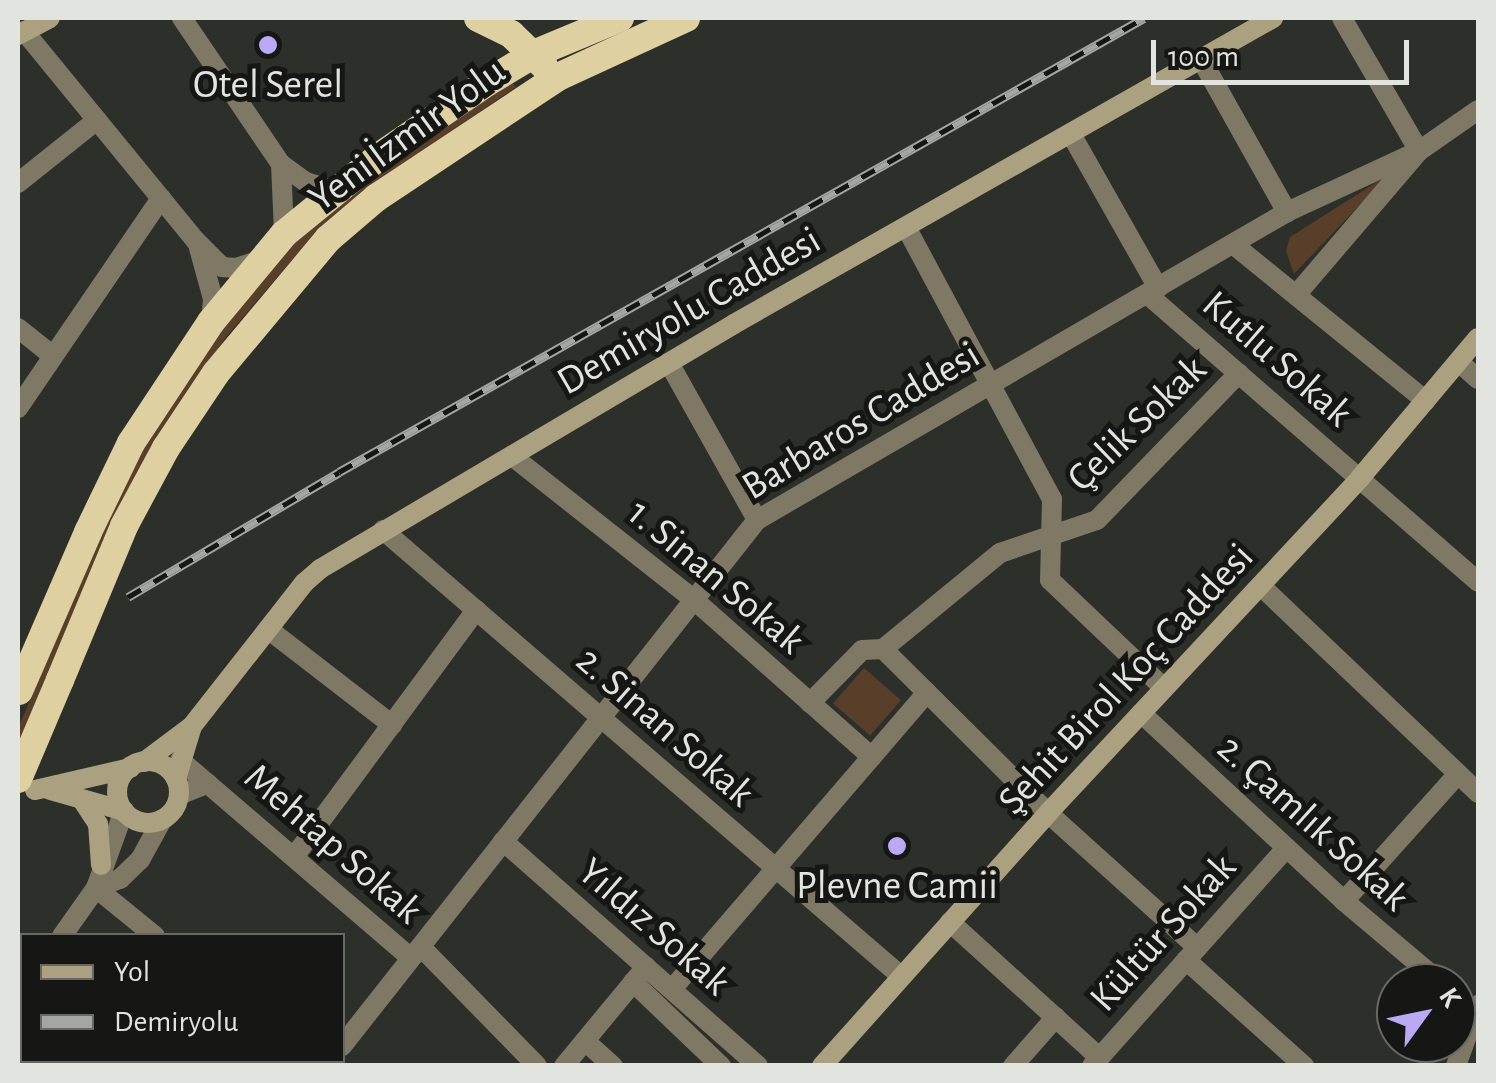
<!DOCTYPE html>
<meta charset="utf-8">
<style>
body{margin:0}
#map{position:relative;width:1496px;height:1083px;overflow:hidden;background:#2d302a;font-family:"Alegreya Sans",sans-serif}
div>[style]{position:absolute}
[style*='--x']{left:calc(var(--x)*1px);top:calc(var(--y)*1px);width:calc(var(--w)*1px);rotate:calc(var(--a)*1deg)}
.green>*{inset:0;background:#593f2a;transform-origin:0 0}
.minor>*{height:20px;margin:-10px;padding:0 10px;transform-origin:10px;border-radius:10px;background:#7e7864}
.secondary>*{height:20px;margin:-10px;padding:0 10px;transform-origin:10px;border-radius:10px;background:#aba180}
.secondary>.ring{margin:-10px;padding:0;box-sizing:content-box;background:none;border:20px solid #aba180;border-radius:50%}
.trunk>*{height:28px;margin:-14px;padding:0 14px;transform-origin:14px;border-radius:14px;background:#ded0a0}
.rail>*{height:9px;margin-top:-4.5px;transform-origin:0;background:repeating-linear-gradient(90deg,#161715 0 15px,#a4a6a1 0 30px);box-sizing:border-box;border-block:2px solid #a4a6a1}
.trunk-bridge>*{height:28px;margin:-14px;padding:0 14px;transform-origin:14px;border-radius:14px;background:#ded0a0}
.dots>*{width:28px;height:28px;translate:-50% -50%;box-sizing:border-box;border:5px solid #161715;border-radius:50%}
span{translate:-50% -50%;white-space:nowrap;text-align:center;line-height:1.15;-webkit-text-stroke:10px #161715;paint-order:stroke}
.poi-label{font-size:40px;color:#e2e4e0}
.street-label{font-size:40px;color:#e2e4e0}
.frame{position:absolute;inset:0;border:20px solid #e2e4e0;pointer-events:none}
.legend{position:absolute;left:20px;top:933px;width:325px;height:130px;box-sizing:border-box;background:#161715;border:2px solid #686966;margin:0;padding:12px 18px;list-style:none;font-size:30px;color:#e2e4e0}
.legend li{display:flex;align-items:center;gap:20px;height:50px}
.legend b{width:50px;border:2px solid #686966}
.north{position:absolute;left:1376px;top:963px;width:100px;height:100px;box-sizing:border-box;background:#161715;border:2px solid #686966;border-radius:50%;rotate:57deg;font-size:28px;font-weight:700;line-height:40px;text-align:center;color:#e2e4e0}
.north::after{content:'';display:block;margin:auto;width:35px;height:45px;background:#baaaf6;clip-path:polygon(50% 0,100% 100%,50% 72%,0 100%)}
.scale{position:absolute;left:1151px;top:40px;width:258px;height:45px;box-sizing:border-box;border:5px solid #e2e4e0;border-top:0;padding-left:12px;font-size:30px;line-height:35px;white-space:nowrap;color:#e2e4e0;-webkit-text-stroke:8px #161715;paint-order:stroke}
</style>
<div id="map">
<div class="green">
<i style="clip-path:polygon(512px 82px,516px 87px,360px 194px,295px 256px,226px 337px,145px 461px,18px 750px,18px 728px,136px 457px,218px 331px,294px 244px,346px 194px)"></i>
<i style="clip-path:polygon(1388px 175px,1294px 274px,1286px 251px,1290px 237px)"></i>
<i style="left:864px;top:668px;width:49px;height:47px;rotate:41deg"></i>
</div>
<div class="minor">
<i style="--x:182;--y:18;--w:176;--a:55.9"></i>
<i style="--x:281;--y:164;--w:31;--a:36"></i>
<i style="--x:306;--y:182;--w:30;--a:17"></i>
<i style="--x:24;--y:31;--w:271;--a:50.7"></i>
<i style="--x:196;--y:241;--w:37;--a:45"></i>
<i style="--x:222;--y:267;--w:14;--a:4"></i>
<i style="--x:236;--y:268;--w:25;--a:-18"></i>
<i style="--x:1201;--y:59;--w:176;--a:60.7"></i>
<i style="--x:1071;--y:134;--w:177;--a:60.5"></i>
<i style="--x:281;--y:164;--w:70;--a:87.5"></i>
<i style="--x:18;--y:183;--w:101;--a:-38.6"></i>
<i style="--x:906;--y:227;--w:309;--a:61.8"></i>
<i style="--x:1052;--y:499;--w:81;--a:91.4"></i>
<i style="--x:1050;--y:580;--w:157;--a:43.5"></i>
<i style="--x:1234;--y:245;--w:247;--a:39.1"></i>
<i style="--x:199;--y:248;--w:53;--a:74.6"></i>
<i style="--x:213;--y:299;--w:22;--a:95"></i>
<i style="--x:1147;--y:294;--w:439;--a:41"></i>
<i style="--x:1296;--y:295;--w:189;--a:-49.5"></i>
<i style="--x:1419;--y:151;--w:154;--a:-120.1"></i>
<i style="--x:18;--y:328;--w:45;--a:38.7"></i>
<i style="--x:1459;--y:362;--w:25;--a:42"></i>
<i style="--x:669;--y:363;--w:180;--a:60.7"></i>
<i style="--x:18;--y:408;--w:254;--a:-55.7"></i>
<i style="--x:512;--y:456;--w:229;--a:38.3"></i>
<i style="--x:692;--y:598;--w:240;--a:41.5"></i>
<i style="--x:383;--y:530;--w:684;--a:40.73"></i>
<i style="--x:1261;--y:586;--w:300;--a:43.6"></i>
<i style="--x:268;--y:629;--w:157;--a:37.7"></i>
<i style="--x:883;--y:649;--w:151;--a:-39.4"></i>
<i style="--x:1000;--y:553;--w:102;--a:-18.8"></i>
<i style="--x:1097;--y:520;--w:204;--a:-46"></i>
<i style="--x:810;--y:703;--w:74;--a:-45.5"></i>
<i style="--x:862;--y:650;--w:21;--a:-3"></i>
<i style="--x:883;--y:649;--w:233;--a:44.8"></i>
<i style="--x:1048;--y:813;--w:200;--a:42"></i>
<i style="--x:1141;--y:713;--w:277;--a:42.8"></i>
<i style="--x:1344;--y:901;--w:127;--a:40.2"></i>
<i style="--x:180;--y:760;--w:304;--a:40.6"></i>
<i style="--x:179;--y:795;--w:31;--a:-22"></i>
<i style="--x:503;--y:841;--w:340;--a:41.4"></i>
<i style="--x:294;--y:857;--w:307;--a:-53.6"></i>
<i style="--x:96;--y:888;--w:26;--a:-21"></i>
<i style="--x:120;--y:879;--w:28;--a:-44"></i>
<i style="--x:140;--y:860;--w:46;--a:-61.2"></i>
<i style="--x:96;--y:888;--w:76;--a:39.1"></i>
<i style="--x:1344;--y:901;--w:171;--a:-48.1"></i>
<i style="--x:950;--y:922;--w:201;--a:42.2"></i>
<i style="--x:62;--y:936;--w:59;--a:-54.7"></i>
<i style="--x:96;--y:888;--w:82;--a:-70"></i>
<i style="--x:421;--y:947;--w:166;--a:45.7"></i>
<i style="--x:1186;--y:960;--w:159;--a:41.9"></i>
<i style="--x:633;--y:982;--w:122;--a:43.7"></i>
<i style="--x:672;--y:989;--w:391;--a:-49.3"></i>
<i style="--x:1456;--y:996;--w:28;--a:38"></i>
<i style="--x:18;--y:1003;--w:9;--a:-63"></i>
<i style="--x:585;--y:1041;--w:38;--a:42"></i>
<i style="--x:342;--y:1046;--w:670;--a:-51.73"></i>
<i style="--x:757;--y:520;--w:613;--a:-30.16"></i>
<i style="--x:1287;--y:212;--w:145;--a:-24.8"></i>
<i style="--x:1419;--y:151;--w:72;--a:-34.8"></i>
<i style="--x:120;--y:1060;--w:8;--a:50"></i>
<i style="--x:311;--y:1060;--w:8;--a:45"></i>
<i style="--x:564;--y:1066;--w:129;--a:-50.4"></i>
<i style="--x:1013;--y:1066;--w:65;--a:-48.7"></i>
<i style="--x:1092;--y:1066;--w:292;--a:-48.3"></i>
<i style="--x:1456;--y:1066;--w:65;--a:-70.2"></i>
</div>
<div class="secondary">
<i style="--x:18;--y:35;--w:36;--a:-28"></i>
<i class="ring" style="left:117px;top:761px;width:42px;height:42px"></i>
<i style="--x:144;--y:762;--w:60;--a:-36.9"></i>
<i style="--x:192;--y:726;--w:182;--a:-51.9"></i>
<i style="--x:304;--y:583;--w:21;--a:-41"></i>
<i style="--x:320;--y:569;--w:481;--a:-30.6"></i>
<i style="--x:734;--y:324;--w:620;--a:-29.58"></i>
<i style="--x:176;--y:779;--w:55;--a:-73.2"></i>
<i style="--x:35;--y:790;--w:98;--a:-13"></i>
<i style="--x:50;--y:790;--w:77;--a:15.8"></i>
<i style="--x:83;--y:801;--w:27;--a:57"></i>
<i style="--x:98;--y:824;--w:41;--a:85.8"></i>
<i style="--x:822;--y:1066;--w:339;--a:-48.2"></i>
<i style="--x:1048;--y:813;--w:458;--a:-47"></i>
<i style="--x:1360;--y:478;--w:183;--a:-49.9"></i>
</div>
<div class="trunk">
<i style="--x:478;--y:18;--w:37;--a:26"></i>
<i style="--x:511;--y:34;--w:46;--a:44.1"></i>
<i style="--x:124;--y:526;--w:89;--a:-61.7"></i>
<i style="--x:166;--y:448;--w:90;--a:-56.3"></i>
<i style="--x:216;--y:373;--w:175;--a:-50.1"></i>
<i style="--x:328;--y:239;--w:63;--a:-40.5"></i>
<i style="--x:376;--y:198;--w:219;--a:-33.6"></i>
<i style="--x:558;--y:77;--w:141;--a:-24.7"></i>
<i style="--x:88;--y:532;--w:99;--a:-64.2"></i>
<i style="--x:131;--y:443;--w:145;--a:-56.5"></i>
<i style="--x:211;--y:322;--w:114;--a:-50.3"></i>
<i style="--x:284;--y:234;--w:125;--a:-39.2"></i>
<i style="--x:381;--y:155;--w:127;--a:-34.4"></i>
<i style="--x:486;--y:83;--w:58;--a:-31"></i>
<i style="--x:536;--y:53;--w:91;--a:-22.6"></i>
<i style="--x:18;--y:779;--w:108;--a:-67"></i>
</div>
<div class="rail">
<i style="--x:128;--y:597;--w:245;--a:-30.6"></i>
<i style="--x:339;--y:472;--w:924;--a:-29.42"></i>
</div>
<div class="trunk-bridge">
<i style="--x:60;--y:680;--w:167;--a:-67.4"></i>
<i style="--x:19;--y:691;--w:173;--a:-66.5"></i>
</div>
<div class="dots">
<i style="left:268px;top:45px;background:#baaaf6"></i>
<i style="left:897px;top:846px;background:#baaaf6"></i>
</div>
<div class="poi-label">
<span style="left:268px;top:85px">Otel Serel</span>
<span style="left:897px;top:886px">Plevne Camii</span>
</div>
<div class="street-label">
<span style="left:407px;top:135px;rotate:-36deg">Yeni İzmir Yolu</span>
<span style="left:689px;top:311px;rotate:-30deg">Demiryolu Caddesi</span>
<span style="left:1277px;top:359px;rotate:41deg">Kutlu Sokak</span>
<span style="left:861px;top:421px;rotate:-31deg">Barbaros Caddesi</span>
<span style="left:1137px;top:424px;rotate:-44deg">Çelik Sokak</span>
<span style="left:716px;top:577px;rotate:40deg">1. Sinan Sokak</span>
<span style="left:1126px;top:679px;rotate:-47deg">Şehit Birol Koç Caddesi</span>
<span style="left:665px;top:727px;rotate:41deg">2. Sinan Sokak</span>
<span style="left:1313px;top:823px;rotate:42deg">2. Çamlık Sokak</span>
<span style="left:333px;top:844px;rotate:41deg">Mehtap Sokak</span>
<span style="left:654px;top:927px;rotate:41deg">Yıldız Sokak</span>
<span style="left:1163px;top:933px;rotate:-48deg">Kültür Sokak</span>
</div>
<div class="frame"></div>
<ul class="legend">
<li><b style="height:12px;background:#aba180"></b>Yol</li>
<li><b style="height:12px;background:#a4a6a1"></b>Demiryolu</li>
</ul>
<div class="north">K</div>
<div class="scale">100 m</div>
</div>
